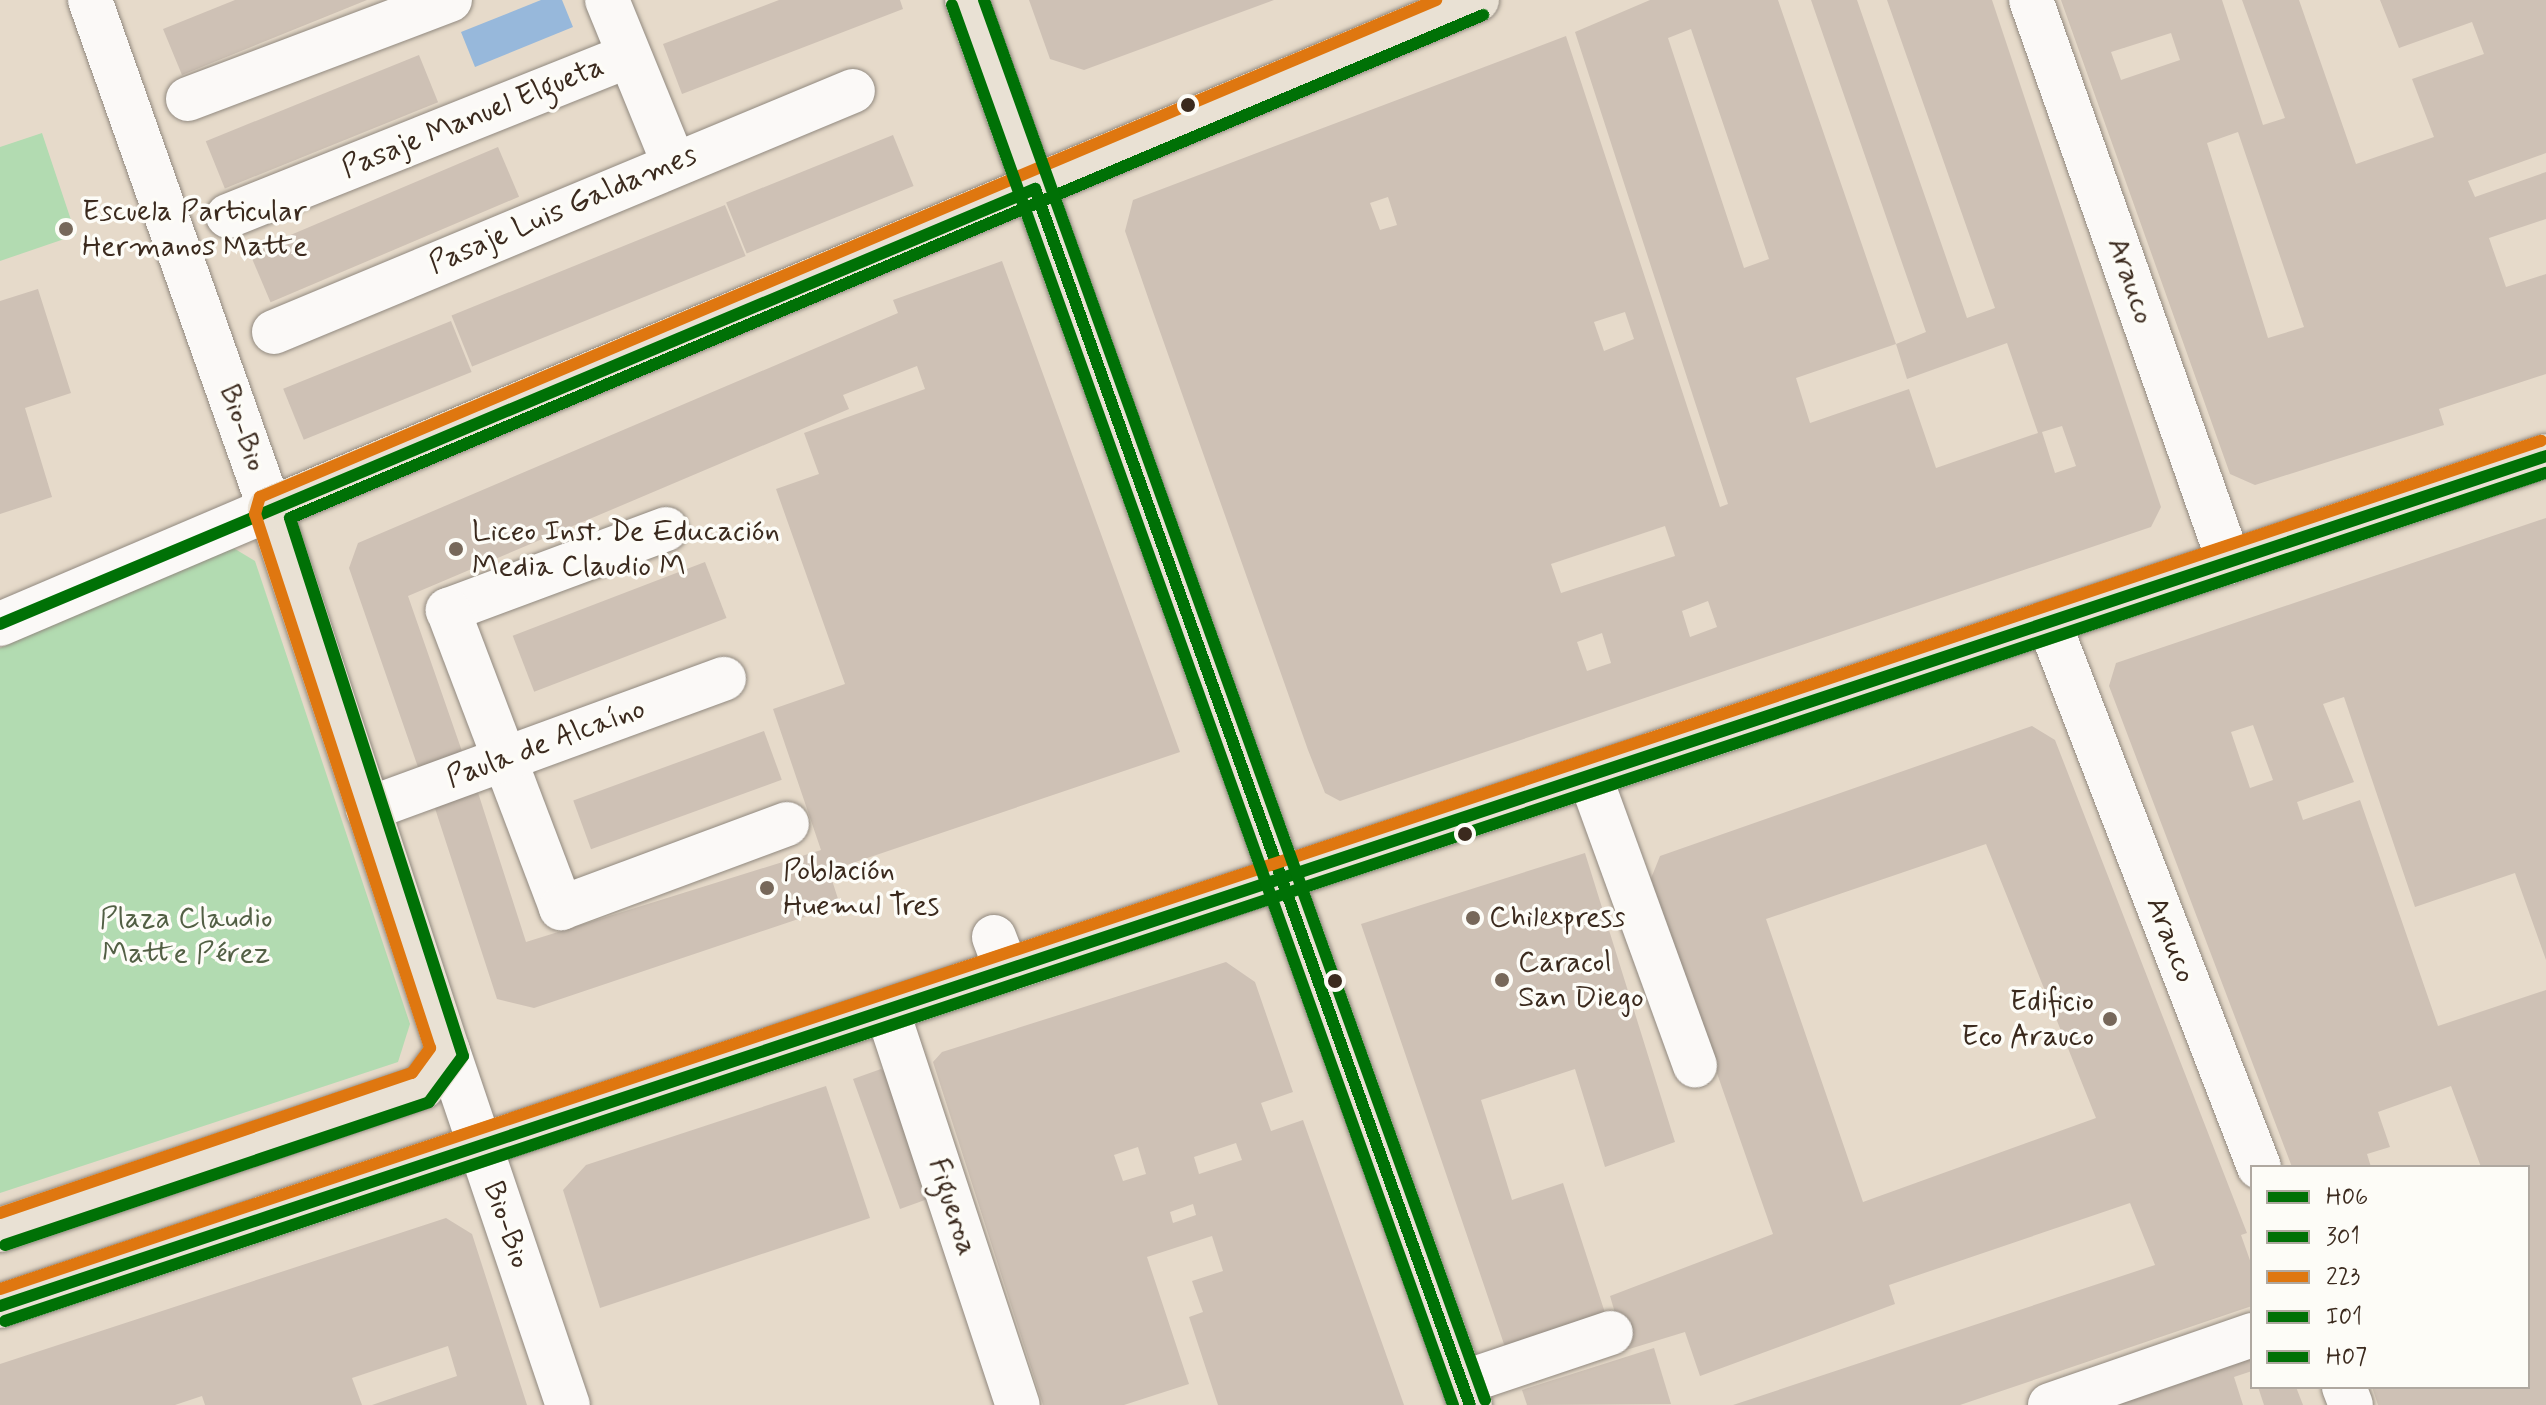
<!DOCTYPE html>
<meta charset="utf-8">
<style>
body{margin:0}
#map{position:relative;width:2546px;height:1405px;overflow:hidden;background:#e6daca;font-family:Mynerve,sans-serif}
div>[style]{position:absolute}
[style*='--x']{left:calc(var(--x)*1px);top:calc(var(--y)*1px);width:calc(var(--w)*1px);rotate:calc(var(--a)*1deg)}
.green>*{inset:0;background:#b2dbb1}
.water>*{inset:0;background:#97b8db}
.building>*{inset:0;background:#cec1b5;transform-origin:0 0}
.roads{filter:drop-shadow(0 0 2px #91897f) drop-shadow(0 0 2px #91897f)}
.minor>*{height:44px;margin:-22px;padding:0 22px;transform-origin:22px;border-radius:22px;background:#fbf9f7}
.major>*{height:44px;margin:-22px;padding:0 22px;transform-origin:22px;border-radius:22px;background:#e9e1d4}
.bus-1>*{height:12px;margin:-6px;padding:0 6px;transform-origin:6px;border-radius:6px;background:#007106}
.bus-2>*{height:12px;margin:-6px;padding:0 6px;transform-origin:6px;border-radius:6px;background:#007106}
.bus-3>*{height:12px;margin:-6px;padding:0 6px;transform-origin:6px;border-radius:6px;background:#df7710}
.bus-4>*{height:12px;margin:-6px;padding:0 6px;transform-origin:6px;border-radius:6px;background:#007106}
.bus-5>*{height:12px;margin:-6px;padding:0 6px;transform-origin:6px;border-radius:6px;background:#007106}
.dots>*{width:22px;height:22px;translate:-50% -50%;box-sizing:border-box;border:4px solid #fdfcf7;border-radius:50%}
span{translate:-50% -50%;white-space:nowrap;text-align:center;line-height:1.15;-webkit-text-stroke:7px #fdfcf7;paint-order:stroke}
.street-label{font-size:30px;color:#3b2a1e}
.poi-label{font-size:30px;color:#3b2a1e}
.left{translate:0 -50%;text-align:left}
.right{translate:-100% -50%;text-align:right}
.park-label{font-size:30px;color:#525f44}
.legend{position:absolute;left:2250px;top:1165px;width:280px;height:224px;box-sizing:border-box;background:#fdfcf7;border:2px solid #afa8a0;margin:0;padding:10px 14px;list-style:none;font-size:24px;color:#3b2a1e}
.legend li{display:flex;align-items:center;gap:16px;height:40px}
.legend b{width:40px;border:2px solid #afa8a0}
</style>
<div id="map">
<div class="green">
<i style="clip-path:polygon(42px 133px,76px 235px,0 261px,0 147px)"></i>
<i style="clip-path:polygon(230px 546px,255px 561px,410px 1024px,398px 1062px,0 1193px,0 648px)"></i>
</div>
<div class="water">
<i style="clip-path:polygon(541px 0,562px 0,573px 27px,475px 67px,461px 32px)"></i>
</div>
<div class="building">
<i style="clip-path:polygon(235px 0,367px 0,182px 75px,163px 29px)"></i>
<i style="clip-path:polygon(779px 0,900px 0,903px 9px,682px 94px,663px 44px)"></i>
<i style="clip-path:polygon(1029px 0,1274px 0,1084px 70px,1050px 59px)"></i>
<i style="clip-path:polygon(evenodd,1650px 0,1778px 0,1896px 344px,1796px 378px,1810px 423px,1909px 389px,1936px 468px,2038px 433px,2007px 343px,1907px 379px,1896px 344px,1926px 332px,1811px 0,1857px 0,1967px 318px,1995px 308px,1887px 0,1992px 0,2161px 507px,2151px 527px,1340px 801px,1325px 793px,1308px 750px,1152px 309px,1125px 231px,1133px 200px,1566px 36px,1720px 507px,1728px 504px,1575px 32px,1650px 0,1691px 29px,1769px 259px,1744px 268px,1668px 38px,1691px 29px,1650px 0,1388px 197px,1397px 225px,1380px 230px,1370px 203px,1388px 197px,1650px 0,1625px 312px,1634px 339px,1604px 351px,1594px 322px,1625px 312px,1650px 0,2062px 426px,2076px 466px,2055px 473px,2042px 432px,2062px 426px,1650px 0,1665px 526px,1675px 556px,1561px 593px,1551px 564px,1665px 526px,1650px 0,1708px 601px,1717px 627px,1690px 637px,1682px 611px,1708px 601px,1650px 0,1602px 633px,1611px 663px,1587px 671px,1577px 642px,1602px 633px)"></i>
<i style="clip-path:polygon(evenodd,2061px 0,2222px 0,2263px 125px,2285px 118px,2242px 0,2299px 0,2356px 164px,2434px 137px,2412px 79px,2484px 54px,2472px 22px,2399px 48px,2380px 0,2546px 0,2546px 153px,2468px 181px,2475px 197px,2546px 172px,2546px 219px,2489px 238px,2506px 287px,2546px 274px,2546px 374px,2439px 409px,2444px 425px,2255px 485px,2230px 474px,2061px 0,2171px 33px,2180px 60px,2121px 80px,2111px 52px,2171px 33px,2061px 0,2238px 132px,2304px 327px,2268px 338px,2207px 143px,2238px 132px)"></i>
<i style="left:419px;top:55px;width:51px;height:230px;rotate:68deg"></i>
<i style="left:893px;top:135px;width:55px;height:180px;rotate:68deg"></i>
<i style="left:498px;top:147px;width:54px;height:270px;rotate:67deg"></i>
<i style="left:725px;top:205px;width:55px;height:295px;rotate:68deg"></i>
<i style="clip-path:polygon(1002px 261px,1180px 752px,829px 871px,840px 905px,534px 1008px,497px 999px,431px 796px,474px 780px,526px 942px,821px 850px,773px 709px,845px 684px,776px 489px,819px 474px,804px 433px,925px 389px,917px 366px,843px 395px,849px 409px,408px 596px,464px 757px,420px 773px,349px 568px,358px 543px,898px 313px,893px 300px)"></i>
<i style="clip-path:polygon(38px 289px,71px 393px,25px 408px,52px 497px,0 514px,0 301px)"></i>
<i style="left:451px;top:321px;width:55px;height:181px;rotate:68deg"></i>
<i style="clip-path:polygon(evenodd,2546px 518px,2546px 960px,2515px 873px,2415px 907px,2344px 697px,2323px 704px,2354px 782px,2297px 802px,2303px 820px,2360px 800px,2438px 1026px,2546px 990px,2546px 1405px,2378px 1405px,2372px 1387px,2528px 1387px,2528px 1167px,2481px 1167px,2451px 1086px,2378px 1112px,2390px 1147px,2367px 1154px,2371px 1167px,2292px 1167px,2109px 686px,2116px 663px,2546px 518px,2253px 725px,2273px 780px,2250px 788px,2231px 732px,2253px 725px)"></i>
<i style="left:705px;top:562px;width:60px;height:206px;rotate:69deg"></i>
<i style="clip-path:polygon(evenodd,2032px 726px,2055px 740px,2247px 1233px,2241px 1235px,2252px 1266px,2252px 1306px,1960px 1405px,1733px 1405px,2155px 1265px,2130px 1203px,1889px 1285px,1895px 1304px,1700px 1376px,1685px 1332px,1626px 1350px,1610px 1296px,1773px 1234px,1650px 881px,1660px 856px,2032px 726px,1986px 844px,2096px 1118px,1863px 1202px,1766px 919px,1986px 844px)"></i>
<i style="left:764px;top:731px;width:52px;height:203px;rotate:70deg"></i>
<i style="clip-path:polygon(1585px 853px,1675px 1142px,1605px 1167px,1575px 1069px,1481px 1100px,1512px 1200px,1563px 1183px,1606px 1316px,1506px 1350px,1361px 924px)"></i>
<i style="clip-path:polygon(evenodd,1226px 962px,1255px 982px,1293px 1092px,1261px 1103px,1271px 1131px,1303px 1120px,1404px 1405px,1218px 1405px,1189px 1317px,1203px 1312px,1192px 1281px,1223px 1271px,1212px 1236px,1147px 1257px,1189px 1384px,1124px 1405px,1043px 1405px,933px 1062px,942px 1052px,1226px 962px,1236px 1143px,1242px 1160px,1199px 1174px,1194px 1157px,1236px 1143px,1226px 962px,1138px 1147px,1146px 1174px,1123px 1181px,1114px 1155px,1138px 1147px,1226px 962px,1193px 1204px,1196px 1215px,1173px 1223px,1170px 1212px,1193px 1204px)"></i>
<i style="clip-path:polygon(881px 1069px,899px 1084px,936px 1196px,900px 1209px,853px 1079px)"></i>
<i style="clip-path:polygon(826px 1086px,870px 1218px,600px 1308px,563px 1190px,586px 1165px)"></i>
<i style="clip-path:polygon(446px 1218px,472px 1234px,527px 1405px,372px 1405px,457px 1376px,448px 1346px,352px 1378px,362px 1405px,205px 1405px,202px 1396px,175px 1405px,0 1405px,0 1364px)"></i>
<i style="clip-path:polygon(2252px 1344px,2252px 1371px,2234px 1377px,2243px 1405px,2072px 1405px)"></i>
<i style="clip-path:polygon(1654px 1348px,1671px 1404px,1527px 1405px,1522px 1390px)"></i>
<i style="clip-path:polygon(2258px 1387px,2296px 1387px,2303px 1405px,2264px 1405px)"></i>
</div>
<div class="roads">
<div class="minor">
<i style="--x:607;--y:0;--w:177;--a:67.8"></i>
<i style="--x:2031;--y:0;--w:596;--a:70.59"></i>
<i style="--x:188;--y:99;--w:280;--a:-20.7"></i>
<i style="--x:228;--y:216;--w:432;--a:-21.8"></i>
<i style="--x:274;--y:332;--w:627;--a:-22.6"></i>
<i style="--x:666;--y:529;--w:233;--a:159.6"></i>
<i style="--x:448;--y:610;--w:319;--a:69.2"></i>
<i style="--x:561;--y:908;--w:241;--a:-20.4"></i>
<i style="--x:2049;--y:623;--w:583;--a:68.89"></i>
<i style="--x:0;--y:624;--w:293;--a:-23.1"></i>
<i style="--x:270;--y:509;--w:540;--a:-109.48"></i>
<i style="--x:1590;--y:777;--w:307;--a:70"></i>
<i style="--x:368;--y:809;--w:379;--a:-20.1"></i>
<i style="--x:994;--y:937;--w:34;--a:69"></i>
<i style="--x:887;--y:1010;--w:416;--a:71.7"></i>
<i style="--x:448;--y:1051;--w:374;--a:71.3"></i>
<i style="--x:1462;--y:1383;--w:157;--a:-18.6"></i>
<i style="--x:2344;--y:1387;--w:19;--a:69"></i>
<i style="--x:2050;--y:1405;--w:214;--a:-19.1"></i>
</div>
<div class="major">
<i style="--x:967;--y:0;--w:1492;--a:70.3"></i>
<i style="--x:0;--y:1230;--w:446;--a:-18.7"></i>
<i style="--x:422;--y:1087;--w:44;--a:-54.2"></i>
<i style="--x:448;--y:1051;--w:570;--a:-108.18"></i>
<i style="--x:270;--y:509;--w:1310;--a:-22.87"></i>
<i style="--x:0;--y:1306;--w:2684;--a:-18.46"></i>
</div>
</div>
<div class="bus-1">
<i style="--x:0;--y:624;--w:1123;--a:-22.8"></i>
<i style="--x:1035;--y:189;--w:1291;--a:70.32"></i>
<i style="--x:0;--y:1306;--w:2684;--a:-18.46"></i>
</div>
<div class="bus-2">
<i style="--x:5;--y:1245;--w:447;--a:-18.6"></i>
<i style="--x:429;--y:1102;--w:57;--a:-53.5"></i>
<i style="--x:463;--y:1056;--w:565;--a:-107.83"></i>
<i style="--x:290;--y:518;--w:1295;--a:-22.86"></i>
<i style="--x:5;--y:1321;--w:2679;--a:-18.46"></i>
</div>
<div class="bus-3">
<i style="--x:0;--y:1213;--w:435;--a:-18.8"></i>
<i style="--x:412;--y:1073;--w:31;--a:-54"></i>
<i style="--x:430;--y:1048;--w:562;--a:-108.14"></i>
<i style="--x:255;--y:514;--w:18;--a:-74"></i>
<i style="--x:260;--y:497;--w:1277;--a:-22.91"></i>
<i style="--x:0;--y:1289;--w:2679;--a:-18.46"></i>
</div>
<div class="bus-4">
<i style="--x:952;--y:5;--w:1487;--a:70.31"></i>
</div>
<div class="bus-5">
<i style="--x:984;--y:0;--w:1487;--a:70.31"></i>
</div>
<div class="dots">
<i style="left:1188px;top:105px;background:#3b2a1e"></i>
<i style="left:66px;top:229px;background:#77685a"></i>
<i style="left:456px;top:549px;background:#77685a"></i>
<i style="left:1465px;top:834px;background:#3b2a1e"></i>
<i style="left:767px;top:888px;background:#77685a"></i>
<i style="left:1473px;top:918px;background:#77685a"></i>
<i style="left:1502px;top:980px;background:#77685a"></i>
<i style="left:1335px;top:981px;background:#3b2a1e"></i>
<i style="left:2110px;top:1019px;background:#77685a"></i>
</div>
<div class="street-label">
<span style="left:473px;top:118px;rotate:-22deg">Pasaje Manuel Elgueta</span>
<span style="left:563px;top:210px;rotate:-23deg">Pasaje Luis Galdames</span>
<span style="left:2130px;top:281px;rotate:71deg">Arauco</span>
<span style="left:242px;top:428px;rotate:71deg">Bio-Bio</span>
<span style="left:546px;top:744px;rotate:-20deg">Paula de Alcaíno</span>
<span style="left:2170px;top:940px;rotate:69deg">Arauco</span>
<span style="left:952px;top:1207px;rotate:72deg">Figueroa</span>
<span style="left:506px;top:1225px;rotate:71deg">Bio-Bio</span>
</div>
<div class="poi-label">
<span class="left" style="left:82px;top:229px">Escuela Particular<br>Hermanos Matte</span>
<span class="left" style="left:472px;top:549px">Liceo Inst. De Educación<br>Media Claudio M</span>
<span class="left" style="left:783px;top:888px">Población<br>Huemul Tres</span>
<span class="left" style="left:1489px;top:918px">Chilexpress</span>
<span class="left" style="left:1518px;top:980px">Caracol<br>San Diego</span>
<span class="right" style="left:2094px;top:1019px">Edificio<br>Eco Arauco</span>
</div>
<div class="park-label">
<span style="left:186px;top:936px">Plaza Claudio<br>Matte Pérez</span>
</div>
<ul class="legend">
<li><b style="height:10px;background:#007106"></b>H06</li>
<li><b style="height:10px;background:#007106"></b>301</li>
<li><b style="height:10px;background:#df7710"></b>223</li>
<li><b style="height:10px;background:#007106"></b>I01</li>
<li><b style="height:10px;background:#007106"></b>H07</li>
</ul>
</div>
